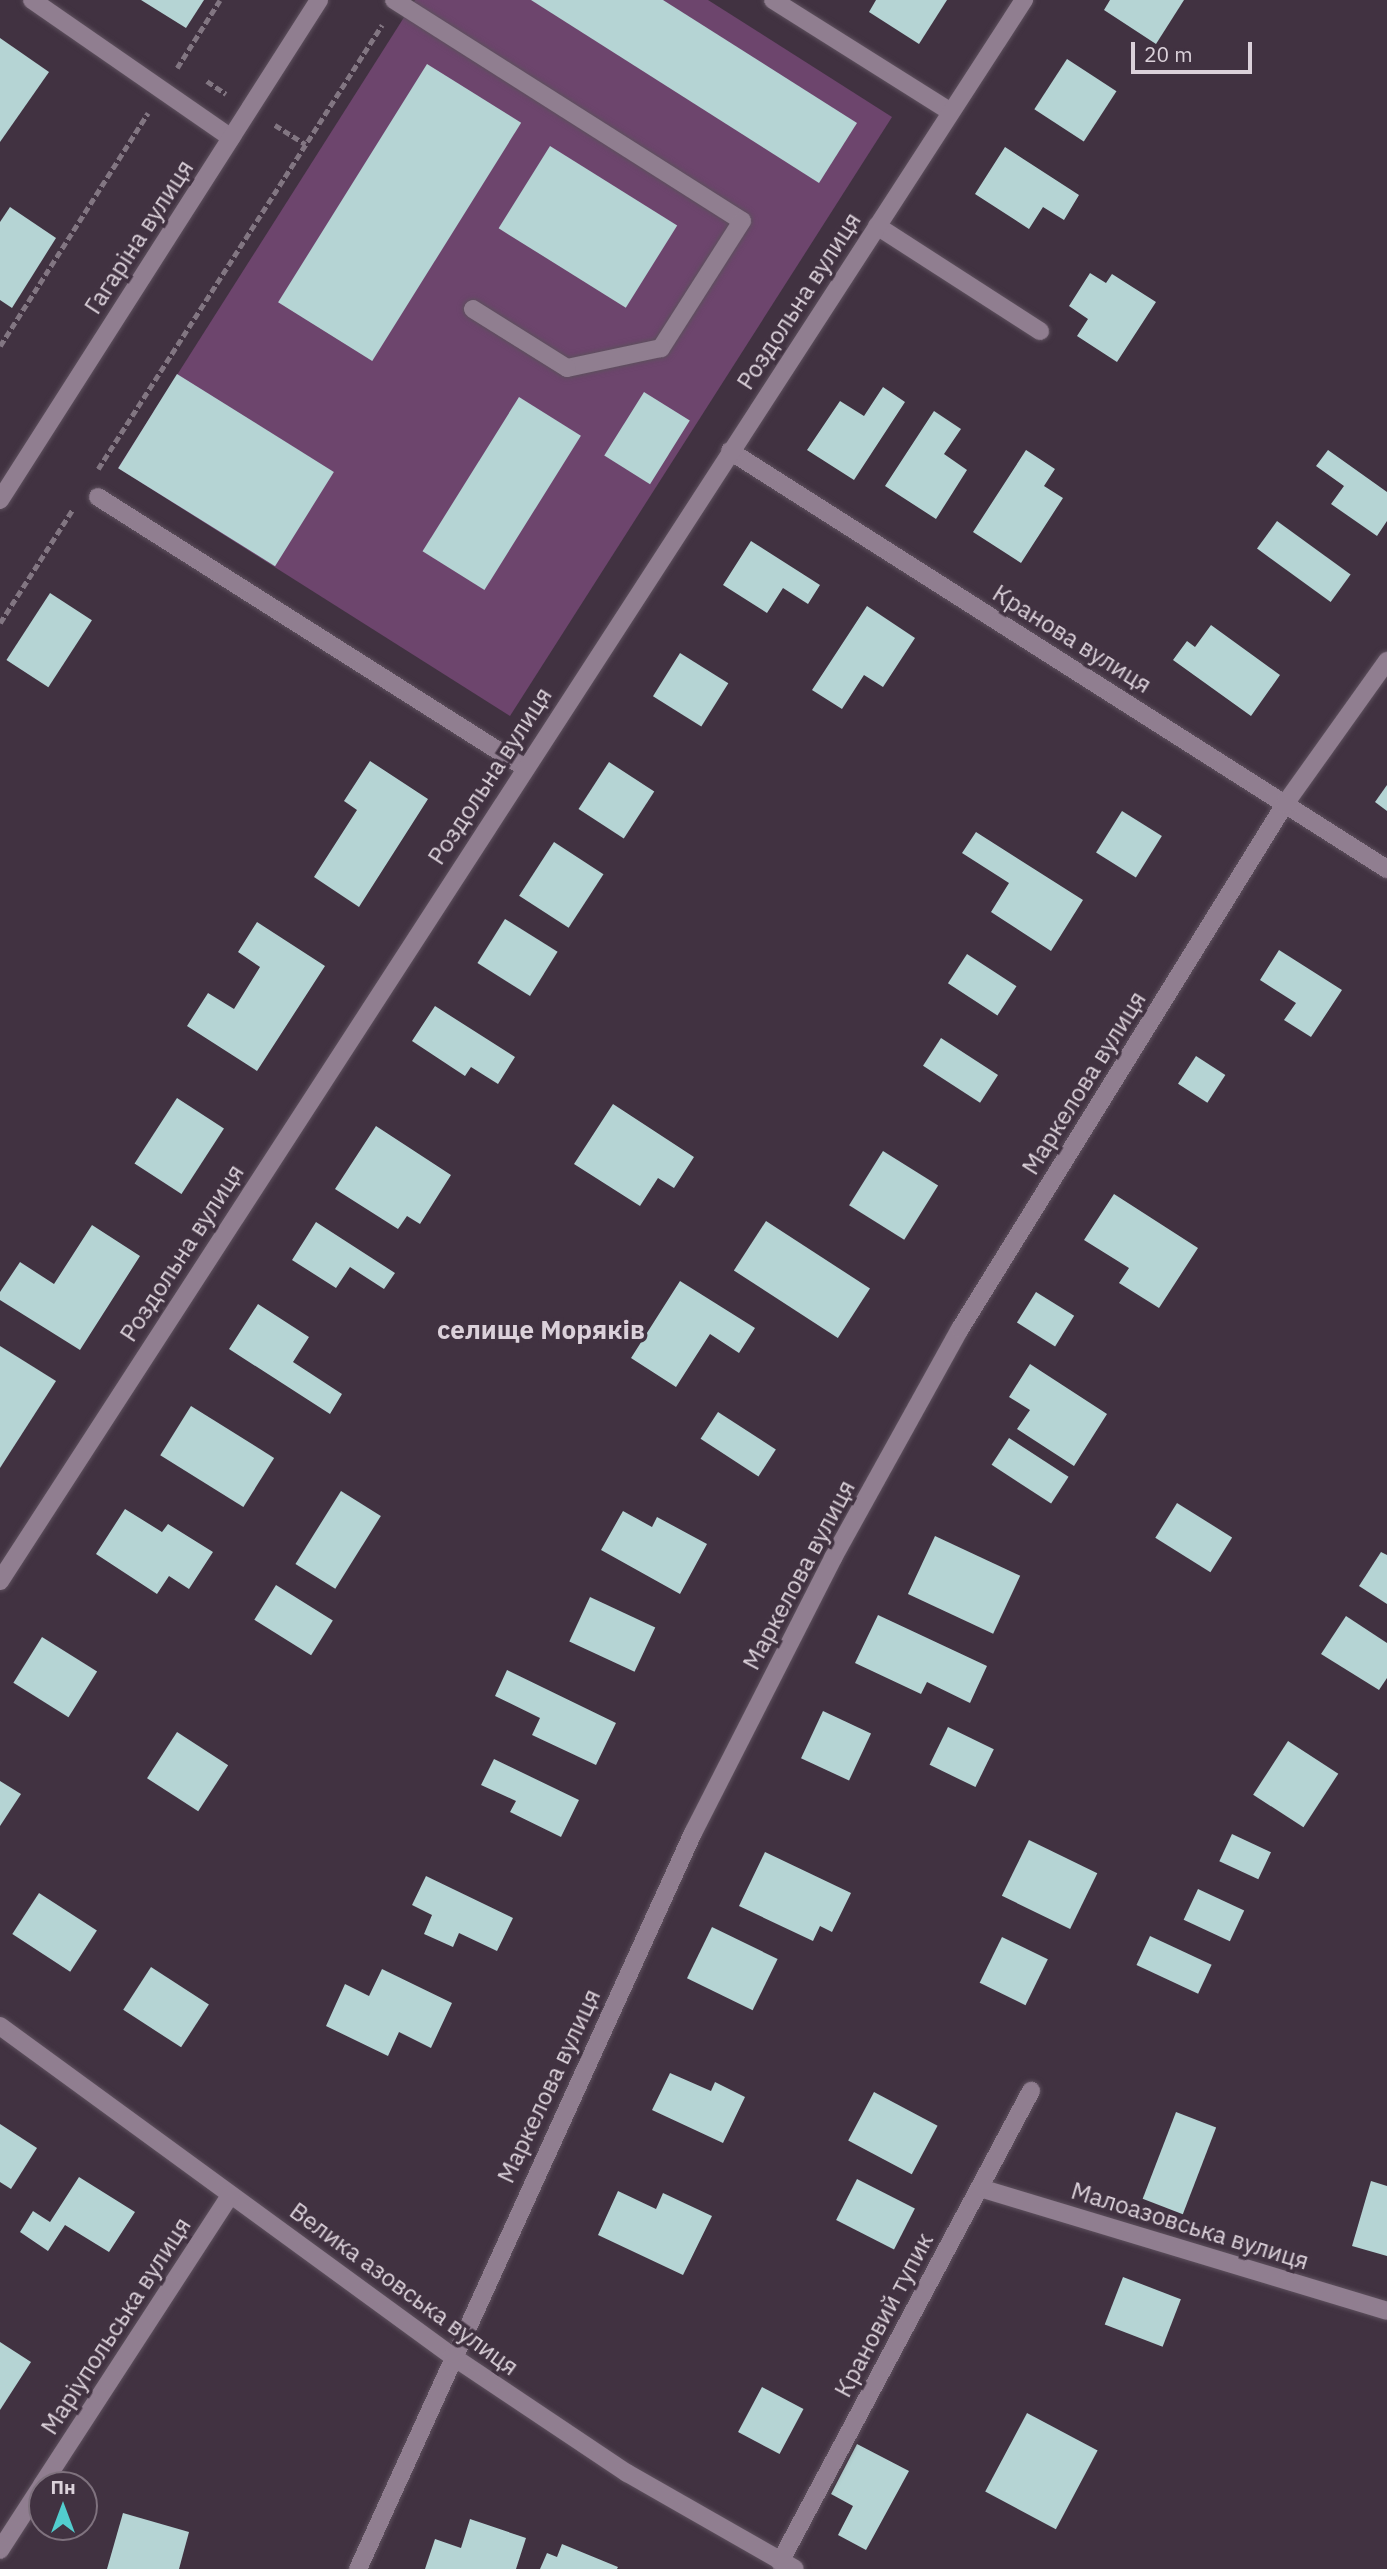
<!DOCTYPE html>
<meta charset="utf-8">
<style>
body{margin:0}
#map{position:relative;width:1387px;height:2569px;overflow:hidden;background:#413241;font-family:"IBM Plex Sans",sans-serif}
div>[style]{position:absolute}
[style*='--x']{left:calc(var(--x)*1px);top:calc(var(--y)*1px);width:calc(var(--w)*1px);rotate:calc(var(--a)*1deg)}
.green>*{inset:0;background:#6d456d}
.building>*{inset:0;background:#b5d4d4;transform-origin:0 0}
.path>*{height:4.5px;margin-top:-2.25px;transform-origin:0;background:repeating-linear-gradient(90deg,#827682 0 7px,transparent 0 10.5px)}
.roads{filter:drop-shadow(0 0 2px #5d505d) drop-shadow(0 0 2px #5d505d)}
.minor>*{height:18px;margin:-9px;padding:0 9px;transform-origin:9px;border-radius:9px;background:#907e90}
span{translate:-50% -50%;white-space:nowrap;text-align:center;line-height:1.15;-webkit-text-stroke:7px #413241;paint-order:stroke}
.street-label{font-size:24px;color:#dbd1da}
.neighbourhood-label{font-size:26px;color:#dbd1da;font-weight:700}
.north{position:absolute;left:28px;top:2471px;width:70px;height:70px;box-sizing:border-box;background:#413241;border:2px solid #7f727e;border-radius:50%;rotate:0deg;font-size:19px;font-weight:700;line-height:28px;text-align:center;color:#dbd1da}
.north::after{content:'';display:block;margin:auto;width:24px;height:32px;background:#52cdce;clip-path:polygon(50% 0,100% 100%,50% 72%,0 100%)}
.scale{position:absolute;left:1131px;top:42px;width:121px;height:32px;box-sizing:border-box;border:4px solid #dbd1da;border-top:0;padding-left:9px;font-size:21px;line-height:24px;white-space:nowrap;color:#dbd1da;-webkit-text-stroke:5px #413241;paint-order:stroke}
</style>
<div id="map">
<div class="green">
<i style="clip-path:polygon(415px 0,708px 0,892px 117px,510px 716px,118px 468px)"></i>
</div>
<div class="building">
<i style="clip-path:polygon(141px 0,204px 0,186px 28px)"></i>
<i style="clip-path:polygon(531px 0,663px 0,857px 123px,819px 183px)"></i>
<i style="clip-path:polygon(876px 0,947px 0,919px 44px,869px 12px)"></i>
<i style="clip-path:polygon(1110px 0,1184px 0,1156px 44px,1104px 10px)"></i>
<i style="clip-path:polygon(0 38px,49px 72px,0 142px)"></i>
<i style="left:1067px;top:59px;width:59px;height:60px;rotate:33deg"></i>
<i style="left:427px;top:64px;width:111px;height:281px;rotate:32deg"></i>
<i style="left:550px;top:146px;width:150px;height:97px;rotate:32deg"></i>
<i style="clip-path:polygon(1005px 147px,1079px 195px,1064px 220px,1043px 207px,1029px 229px,975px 194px)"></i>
<i style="clip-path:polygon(10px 207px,56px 238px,12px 308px,0 300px,0 222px)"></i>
<i style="clip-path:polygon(1090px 273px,1106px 283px,1112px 274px,1156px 302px,1117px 362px,1077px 336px,1088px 319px,1069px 306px)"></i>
<i style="left:177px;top:374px;width:185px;height:111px;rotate:32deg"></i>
<i style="clip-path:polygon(883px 387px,905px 402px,854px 480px,807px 450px,840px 401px,864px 416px)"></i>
<i style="left:644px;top:392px;width:54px;height:75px;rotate:32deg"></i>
<i style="left:519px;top:397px;width:73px;height:182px;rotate:32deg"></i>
<i style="clip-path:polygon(934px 411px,961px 429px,944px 454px,967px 470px,936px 519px,885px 486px)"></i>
<i style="clip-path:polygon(1026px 450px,1055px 469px,1044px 486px,1063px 498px,1021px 563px,973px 532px)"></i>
<i style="clip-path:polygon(1328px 450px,1387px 492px,1387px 521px,1377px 536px,1331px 504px,1344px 486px,1316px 466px)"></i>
<i style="left:1277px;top:521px;width:91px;height:34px;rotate:36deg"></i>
<i style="clip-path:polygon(751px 541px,820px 585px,808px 604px,783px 588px,767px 613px,723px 585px)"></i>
<i style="left:50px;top:593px;width:50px;height:80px;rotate:33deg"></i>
<i style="clip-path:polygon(867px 606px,915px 638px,883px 687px,864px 675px,842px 709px,812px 690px)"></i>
<i style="clip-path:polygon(1211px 625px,1280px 675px,1251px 716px,1173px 660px,1187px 641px,1195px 647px)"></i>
<i style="left:680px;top:653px;width:57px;height:51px;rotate:32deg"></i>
<i style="clip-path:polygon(370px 761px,428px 799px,359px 907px,314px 877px,357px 810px,344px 801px)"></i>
<i style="left:609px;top:762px;width:54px;height:56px;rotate:33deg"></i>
<i style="clip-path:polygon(1387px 785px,1387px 811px,1375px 802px)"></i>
<i style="left:1122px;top:811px;width:47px;height:49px;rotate:32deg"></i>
<i style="clip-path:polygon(976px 832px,1083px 900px,1051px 951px,991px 912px,1009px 883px,962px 853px)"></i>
<i style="left:554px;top:842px;width:59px;height:64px;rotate:33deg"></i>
<i style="left:505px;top:919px;width:62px;height:52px;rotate:32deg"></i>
<i style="clip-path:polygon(257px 922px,325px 966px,257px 1071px,187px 1026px,208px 993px,234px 1009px,260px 967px,238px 952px)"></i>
<i style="clip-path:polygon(1279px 950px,1342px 990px,1311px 1037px,1284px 1020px,1296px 1003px,1260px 980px)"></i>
<i style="left:967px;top:954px;width:59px;height:35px;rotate:33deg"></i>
<i style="clip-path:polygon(435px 1006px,515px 1057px,498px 1084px,471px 1067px,465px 1076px,412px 1041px)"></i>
<i style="left:941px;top:1038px;width:68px;height:33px;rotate:33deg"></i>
<i style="left:1196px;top:1056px;width:35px;height:33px;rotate:33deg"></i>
<i style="left:177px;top:1098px;width:56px;height:78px;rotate:33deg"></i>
<i style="clip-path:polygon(613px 1104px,694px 1157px,674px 1188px,658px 1178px,640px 1206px,574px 1164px)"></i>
<i style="clip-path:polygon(376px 1126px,451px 1175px,420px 1224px,407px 1216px,398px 1229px,335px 1189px)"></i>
<i style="left:883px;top:1151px;width:65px;height:64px;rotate:32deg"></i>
<i style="clip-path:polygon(1114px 1194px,1198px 1248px,1159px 1308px,1119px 1283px,1129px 1268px,1084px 1240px)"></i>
<i style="left:766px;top:1221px;width:124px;height:59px;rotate:33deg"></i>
<i style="clip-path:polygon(316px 1222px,395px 1273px,384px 1289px,350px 1267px,336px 1288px,292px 1260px)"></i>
<i style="clip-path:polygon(92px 1225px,140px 1256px,80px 1350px,0 1300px,0 1292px,20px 1262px,54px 1284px)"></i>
<i style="clip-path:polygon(680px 1281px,755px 1328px,739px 1353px,710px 1334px,676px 1387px,631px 1358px)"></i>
<i style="left:1036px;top:1292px;width:45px;height:36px;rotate:32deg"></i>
<i style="clip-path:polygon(258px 1304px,309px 1337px,293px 1362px,342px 1394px,330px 1414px,229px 1349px)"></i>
<i style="clip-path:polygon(0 1346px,56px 1381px,0 1468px)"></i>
<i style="clip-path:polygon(1030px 1364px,1107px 1414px,1074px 1466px,1017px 1429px,1030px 1410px,1009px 1397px)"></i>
<i style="left:191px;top:1406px;width:98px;height:58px;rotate:32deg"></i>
<i style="left:718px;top:1412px;width:69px;height:32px;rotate:33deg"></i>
<i style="left:1009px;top:1438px;width:71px;height:32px;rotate:33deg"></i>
<i style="left:341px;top:1491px;width:47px;height:86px;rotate:32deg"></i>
<i style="left:1177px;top:1503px;width:65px;height:41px;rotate:32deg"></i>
<i style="clip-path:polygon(125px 1509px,162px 1532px,168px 1524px,213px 1552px,189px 1589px,169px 1576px,157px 1594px,96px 1554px)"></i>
<i style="clip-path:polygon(623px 1511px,652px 1527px,657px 1517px,707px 1544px,680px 1594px,601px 1550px)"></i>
<i style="left:935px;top:1536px;width:94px;height:64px;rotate:25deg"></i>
<i style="clip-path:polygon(1381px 1552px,1387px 1555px,1387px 1604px,1359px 1586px)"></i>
<i style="left:276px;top:1585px;width:67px;height:41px;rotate:32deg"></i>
<i style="left:590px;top:1597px;width:72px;height:49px;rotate:25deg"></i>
<i style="clip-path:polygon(878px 1615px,987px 1666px,970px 1703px,927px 1682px,921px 1694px,855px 1663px)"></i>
<i style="clip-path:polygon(1346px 1616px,1387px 1643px,1387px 1678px,1379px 1690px,1321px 1654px)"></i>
<i style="left:42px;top:1637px;width:65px;height:54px;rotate:32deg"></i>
<i style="clip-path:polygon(507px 1670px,616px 1723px,596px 1765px,532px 1735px,540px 1718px,495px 1696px)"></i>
<i style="left:823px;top:1711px;width:53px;height:52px;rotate:25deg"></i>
<i style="left:948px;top:1727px;width:51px;height:42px;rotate:26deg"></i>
<i style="left:177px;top:1732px;width:61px;height:55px;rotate:33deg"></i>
<i style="left:1288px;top:1741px;width:60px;height:64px;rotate:33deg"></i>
<i style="clip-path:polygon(494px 1759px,579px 1800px,561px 1837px,510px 1812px,516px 1801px,481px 1785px)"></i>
<i style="clip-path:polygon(0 1781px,21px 1794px,0 1826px)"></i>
<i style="left:1232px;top:1834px;width:43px;height:30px;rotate:25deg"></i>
<i style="left:1029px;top:1840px;width:76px;height:62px;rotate:26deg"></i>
<i style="clip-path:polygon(765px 1852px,851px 1893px,832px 1932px,820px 1926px,813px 1941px,739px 1906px)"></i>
<i style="clip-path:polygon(426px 1876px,513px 1918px,497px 1951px,459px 1933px,453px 1947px,424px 1934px,432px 1915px,412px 1905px)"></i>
<i style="left:1198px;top:1889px;width:51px;height:34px;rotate:25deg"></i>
<i style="left:39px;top:1893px;width:69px;height:49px;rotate:33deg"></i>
<i style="left:712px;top:1927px;width:73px;height:57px;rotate:26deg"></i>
<i style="left:1150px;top:1936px;width:68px;height:32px;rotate:25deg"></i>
<i style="left:1002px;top:1937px;width:51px;height:51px;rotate:26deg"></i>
<i style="left:151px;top:1967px;width:69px;height:51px;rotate:33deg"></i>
<i style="clip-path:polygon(382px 1969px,452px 2003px,431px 2048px,399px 2032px,388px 2056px,326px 2026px,345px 1984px,369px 1996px)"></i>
<i style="clip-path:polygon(670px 2073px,711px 2091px,715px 2082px,745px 2097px,723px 2143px,652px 2110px)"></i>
<i style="left:874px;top:2092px;width:72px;height:55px;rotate:28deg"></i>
<i style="left:1176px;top:2112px;width:43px;height:93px;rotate:21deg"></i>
<i style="clip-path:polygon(0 2124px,37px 2148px,11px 2189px,0 2182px)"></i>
<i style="clip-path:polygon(79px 2177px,135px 2212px,109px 2252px,65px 2225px,48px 2251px,20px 2232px,33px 2211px,50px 2222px)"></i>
<i style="left:857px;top:2179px;width:65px;height:46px;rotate:27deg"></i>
<i style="clip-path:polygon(1371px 2181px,1387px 2186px,1387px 2256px,1352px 2246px)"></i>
<i style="clip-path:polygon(618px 2191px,656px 2209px,663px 2193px,712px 2216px,683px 2275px,598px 2235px)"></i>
<i style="left:1123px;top:2277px;width:62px;height:51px;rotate:21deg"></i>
<i style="clip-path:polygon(0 2342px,31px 2362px,0 2410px)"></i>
<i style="left:762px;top:2387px;width:47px;height:51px;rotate:28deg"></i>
<i style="left:1027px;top:2413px;width:80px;height:89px;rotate:28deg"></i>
<i style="clip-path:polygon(857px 2444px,909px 2471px,866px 2550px,838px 2535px,853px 2506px,831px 2494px)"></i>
<i style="clip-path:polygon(123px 2513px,189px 2532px,179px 2569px,107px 2569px)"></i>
<i style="clip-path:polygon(470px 2519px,526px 2538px,516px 2569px,425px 2569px,435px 2539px,461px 2548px)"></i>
<i style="clip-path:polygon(562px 2544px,618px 2567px,617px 2569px,540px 2569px,547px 2553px,557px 2557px)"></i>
</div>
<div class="path">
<i style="--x:177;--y:68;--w:80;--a:-57.7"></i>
<i style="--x:207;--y:81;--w:23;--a:34"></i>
<i style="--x:275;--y:125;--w:36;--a:32"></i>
<i style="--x:0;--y:346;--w:276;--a:-57.6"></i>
<i style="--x:98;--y:469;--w:527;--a:-57.4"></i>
<i style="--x:0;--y:623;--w:135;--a:-57.4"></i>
</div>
<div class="roads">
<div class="minor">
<i style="--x:32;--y:0;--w:242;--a:34.7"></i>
<i style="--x:394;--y:0;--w:412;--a:32.4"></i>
<i style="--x:742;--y:221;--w:151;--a:122.5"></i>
<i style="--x:661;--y:348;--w:96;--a:168"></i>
<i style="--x:567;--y:368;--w:111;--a:-147.9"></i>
<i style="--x:773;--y:0;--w:210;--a:32.2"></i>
<i style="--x:877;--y:226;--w:194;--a:32.8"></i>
<i style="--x:730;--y:451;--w:779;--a:32.47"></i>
<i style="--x:98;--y:497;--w:504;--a:32.37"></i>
<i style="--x:0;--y:500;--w:593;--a:-57.46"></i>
<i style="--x:0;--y:1581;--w:1884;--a:-57.07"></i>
<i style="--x:0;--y:2026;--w:560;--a:36.13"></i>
<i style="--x:452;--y:2356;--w:211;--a:33.8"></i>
<i style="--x:627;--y:2473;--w:193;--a:29.7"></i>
<i style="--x:980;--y:2188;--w:425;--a:16.8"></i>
<i style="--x:42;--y:2485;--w:346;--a:-57"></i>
<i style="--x:0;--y:2550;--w:77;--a:-57.1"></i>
<i style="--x:780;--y:2562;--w:534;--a:-61.95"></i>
<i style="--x:358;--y:2569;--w:809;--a:-65.53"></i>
<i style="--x:693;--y:1833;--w:309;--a:-63"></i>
<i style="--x:833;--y:1558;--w:262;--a:-61"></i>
<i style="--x:960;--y:1329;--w:617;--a:-58.24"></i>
<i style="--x:1285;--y:804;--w:176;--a:-54.5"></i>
</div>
</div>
<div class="street-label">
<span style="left:139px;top:237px;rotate:-57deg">Гагаріна вулиця</span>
<span style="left:799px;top:301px;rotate:-57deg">Роздольна вулиця</span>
<span style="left:1072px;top:639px;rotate:32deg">Кранова вулиця</span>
<span style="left:490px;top:776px;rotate:-57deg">Роздольна вулиця</span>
<span style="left:1084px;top:1083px;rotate:-58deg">Маркелова вулиця</span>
<span style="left:182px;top:1253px;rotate:-57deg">Роздольна вулиця</span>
<span style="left:799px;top:1575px;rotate:-62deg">Маркелова вулиця</span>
<span style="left:549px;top:2086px;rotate:-65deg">Маркелова вулиця</span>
<span style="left:1190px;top:2226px;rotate:17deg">Малоазовська вулиця</span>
<span style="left:404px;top:2289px;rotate:36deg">Велика азовська вулиця</span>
<span style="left:884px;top:2315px;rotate:-62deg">Крановий тупик</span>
<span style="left:116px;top:2326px;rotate:-57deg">Маріупольська вулиця</span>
</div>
<div class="neighbourhood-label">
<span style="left:541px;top:1330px">селище Моряків</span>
</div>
<div class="north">Пн</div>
<div class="scale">20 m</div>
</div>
